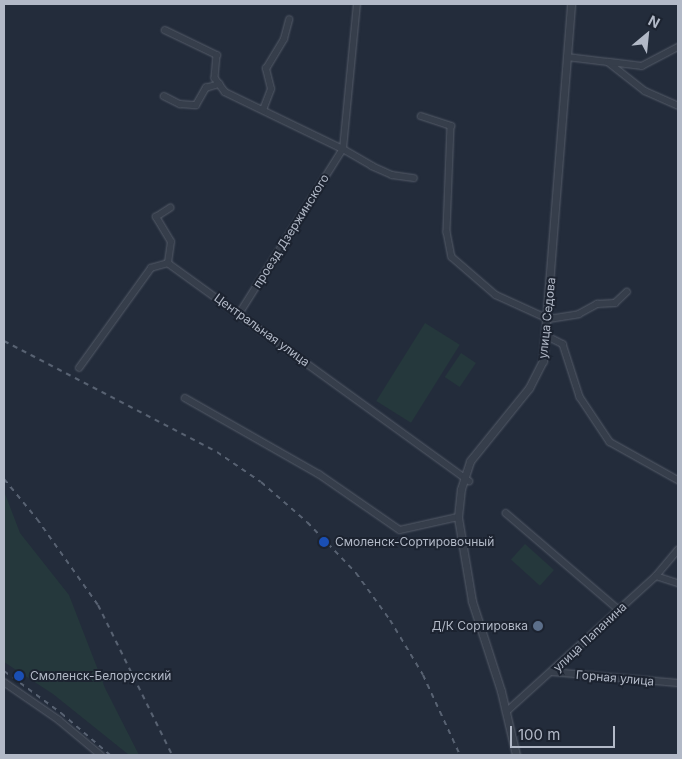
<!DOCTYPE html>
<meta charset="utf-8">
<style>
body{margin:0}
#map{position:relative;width:682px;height:759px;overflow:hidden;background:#232c3b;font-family:Inter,sans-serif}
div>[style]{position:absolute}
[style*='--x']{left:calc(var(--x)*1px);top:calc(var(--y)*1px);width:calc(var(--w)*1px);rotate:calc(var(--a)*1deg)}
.green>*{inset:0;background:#25383c;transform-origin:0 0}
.roads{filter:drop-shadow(0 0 1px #555c69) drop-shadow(0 0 1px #555c69)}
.minor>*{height:5.5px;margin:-2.75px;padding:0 2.75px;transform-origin:2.75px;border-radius:2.75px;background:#363e4b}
.tertiary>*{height:7px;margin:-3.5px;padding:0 3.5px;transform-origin:3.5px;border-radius:3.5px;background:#363e4b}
.rail>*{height:2px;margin-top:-1px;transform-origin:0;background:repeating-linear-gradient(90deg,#586272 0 5px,transparent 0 10px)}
.dots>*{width:14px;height:14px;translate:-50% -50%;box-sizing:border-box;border:2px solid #1c2330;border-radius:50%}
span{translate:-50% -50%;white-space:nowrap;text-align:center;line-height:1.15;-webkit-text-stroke:4px #1c2330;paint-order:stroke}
.street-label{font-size:12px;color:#b2b9c7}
.poi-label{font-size:12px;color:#b2b9c7}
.left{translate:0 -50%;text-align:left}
.right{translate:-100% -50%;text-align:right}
.frame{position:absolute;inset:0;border:5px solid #b2b9c7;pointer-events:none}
.north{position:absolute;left:622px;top:10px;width:50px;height:50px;-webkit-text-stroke:4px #1c2330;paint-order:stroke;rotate:28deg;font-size:14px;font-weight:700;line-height:20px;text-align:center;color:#b2b9c7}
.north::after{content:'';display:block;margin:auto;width:18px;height:22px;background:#b2b9c7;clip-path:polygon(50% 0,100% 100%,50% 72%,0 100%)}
.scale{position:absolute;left:510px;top:726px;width:105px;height:22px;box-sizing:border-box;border:2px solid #b2b9c7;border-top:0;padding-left:6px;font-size:15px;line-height:18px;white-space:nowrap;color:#b2b9c7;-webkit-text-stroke:4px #1c2330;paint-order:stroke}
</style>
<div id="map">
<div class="green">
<i style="left:425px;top:323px;width:41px;height:92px;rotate:32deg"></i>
<i style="left:461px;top:353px;width:18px;height:29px;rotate:34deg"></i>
<i style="clip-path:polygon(4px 491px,20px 533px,69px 595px,105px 688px,139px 755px,129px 755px,53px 694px,4px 662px)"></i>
<i style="left:525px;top:544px;width:39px;height:21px;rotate:42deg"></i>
</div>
<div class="roads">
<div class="minor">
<i style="--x:165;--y:30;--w:58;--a:25.7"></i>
<i style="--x:217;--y:55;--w:23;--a:95"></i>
<i style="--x:215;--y:78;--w:17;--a:54"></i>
<i style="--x:225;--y:92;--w:131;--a:25.8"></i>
<i style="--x:343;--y:149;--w:34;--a:30"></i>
<i style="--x:372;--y:166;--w:22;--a:24"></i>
<i style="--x:392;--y:175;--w:22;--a:8"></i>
<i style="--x:567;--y:57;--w:41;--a:7"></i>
<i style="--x:608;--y:62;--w:47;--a:38.1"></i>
<i style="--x:645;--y:91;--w:36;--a:24"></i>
<i style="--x:610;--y:62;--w:32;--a:7"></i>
<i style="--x:642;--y:66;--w:41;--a:-27.8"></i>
<i style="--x:164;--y:96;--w:18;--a:27"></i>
<i style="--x:180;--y:104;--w:16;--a:4"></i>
<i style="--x:196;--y:105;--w:20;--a:-60"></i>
<i style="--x:206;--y:88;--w:14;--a:-17"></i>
<i style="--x:263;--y:110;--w:22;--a:-69"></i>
<i style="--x:271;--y:89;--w:21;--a:-104"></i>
<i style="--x:266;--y:69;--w:35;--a:-59"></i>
<i style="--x:284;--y:39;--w:20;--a:-75"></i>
<i style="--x:421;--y:116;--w:32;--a:18"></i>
<i style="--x:451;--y:126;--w:106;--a:92.2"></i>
<i style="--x:447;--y:232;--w:25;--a:79"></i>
<i style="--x:452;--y:257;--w:58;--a:40.8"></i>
<i style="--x:496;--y:295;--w:58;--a:24.4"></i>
<i style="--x:549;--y:319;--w:30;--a:-9"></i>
<i style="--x:579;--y:314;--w:21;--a:-29"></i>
<i style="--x:597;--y:304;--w:18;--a:-3"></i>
<i style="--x:615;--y:303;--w:16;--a:-43"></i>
<i style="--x:168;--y:263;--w:372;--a:35.9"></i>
<i style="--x:168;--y:263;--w:21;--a:-82"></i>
<i style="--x:171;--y:242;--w:29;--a:-121"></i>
<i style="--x:156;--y:217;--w:17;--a:-33"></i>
<i style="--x:239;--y:314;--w:195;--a:-57.8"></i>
<i style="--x:343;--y:149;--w:146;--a:-84.5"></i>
<i style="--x:547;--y:336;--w:18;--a:27"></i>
<i style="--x:563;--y:344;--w:56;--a:72.2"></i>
<i style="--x:580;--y:397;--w:54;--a:56.3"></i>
<i style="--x:610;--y:442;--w:78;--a:29.2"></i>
<i style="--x:79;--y:368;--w:123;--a:-54.2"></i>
<i style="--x:151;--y:268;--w:18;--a:-16"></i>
<i style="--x:185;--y:398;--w:154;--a:29.6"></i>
<i style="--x:319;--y:474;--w:98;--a:34.7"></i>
<i style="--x:400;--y:530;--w:59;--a:-12.6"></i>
<i style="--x:506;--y:513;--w:149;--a:40.6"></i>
<i style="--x:656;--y:576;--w:34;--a:-50"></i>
<i style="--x:552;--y:672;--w:126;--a:5"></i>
<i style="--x:4;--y:682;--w:67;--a:34.6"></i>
<i style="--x:59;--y:720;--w:55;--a:39.8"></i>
<i style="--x:506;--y:712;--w:202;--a:-42.2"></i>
<i style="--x:656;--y:576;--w:23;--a:18"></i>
</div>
<div class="tertiary">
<i style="--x:516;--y:755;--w:66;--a:-103.2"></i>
<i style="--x:501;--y:691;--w:95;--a:-107.9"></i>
<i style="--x:472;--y:601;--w:85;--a:-99.5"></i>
<i style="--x:458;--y:517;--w:28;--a:-84"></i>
<i style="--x:461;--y:489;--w:29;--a:-72"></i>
<i style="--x:470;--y:461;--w:94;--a:-51.1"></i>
<i style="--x:529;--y:388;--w:30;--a:-63"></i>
<i style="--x:543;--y:361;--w:358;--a:-85.5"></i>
</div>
</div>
<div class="rail">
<i style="--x:4;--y:341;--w:240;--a:27.5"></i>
<i style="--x:217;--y:452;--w:53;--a:34.3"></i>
<i style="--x:261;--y:482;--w:61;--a:41"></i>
<i style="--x:307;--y:522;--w:71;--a:46.1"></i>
<i style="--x:356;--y:573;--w:58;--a:54.1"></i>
<i style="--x:390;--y:620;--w:64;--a:59"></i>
<i style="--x:423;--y:675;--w:88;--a:65.2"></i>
<i style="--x:4;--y:479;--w:52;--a:50.5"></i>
<i style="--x:37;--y:519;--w:105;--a:54.7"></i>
<i style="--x:98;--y:605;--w:167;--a:63.7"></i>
<i style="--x:4;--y:671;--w:71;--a:36.4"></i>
<i style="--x:61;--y:713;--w:65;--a:40.6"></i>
</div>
<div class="dots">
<i style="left:324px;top:542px;background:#1a4fb4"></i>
<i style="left:538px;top:626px;background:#5c6f8a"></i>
<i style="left:19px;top:676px;background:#1a4fb4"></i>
</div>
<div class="street-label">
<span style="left:291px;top:231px;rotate:-58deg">проезд Дзержинского</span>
<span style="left:547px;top:318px;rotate:-84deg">улица Седова</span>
<span style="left:262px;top:330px;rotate:36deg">Центральная улица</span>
<span style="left:590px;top:637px;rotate:-43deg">улица Папанина</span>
<span style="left:615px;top:678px;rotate:5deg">Горная улица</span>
</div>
<div class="poi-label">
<span class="left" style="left:335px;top:542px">Смоленск-Сортировочный</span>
<span class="right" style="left:528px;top:626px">Д/К Сортировка</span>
<span class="left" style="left:30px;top:676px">Смоленск-Белорусский</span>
</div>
<div class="frame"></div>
<div class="north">N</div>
<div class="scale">100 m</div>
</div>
